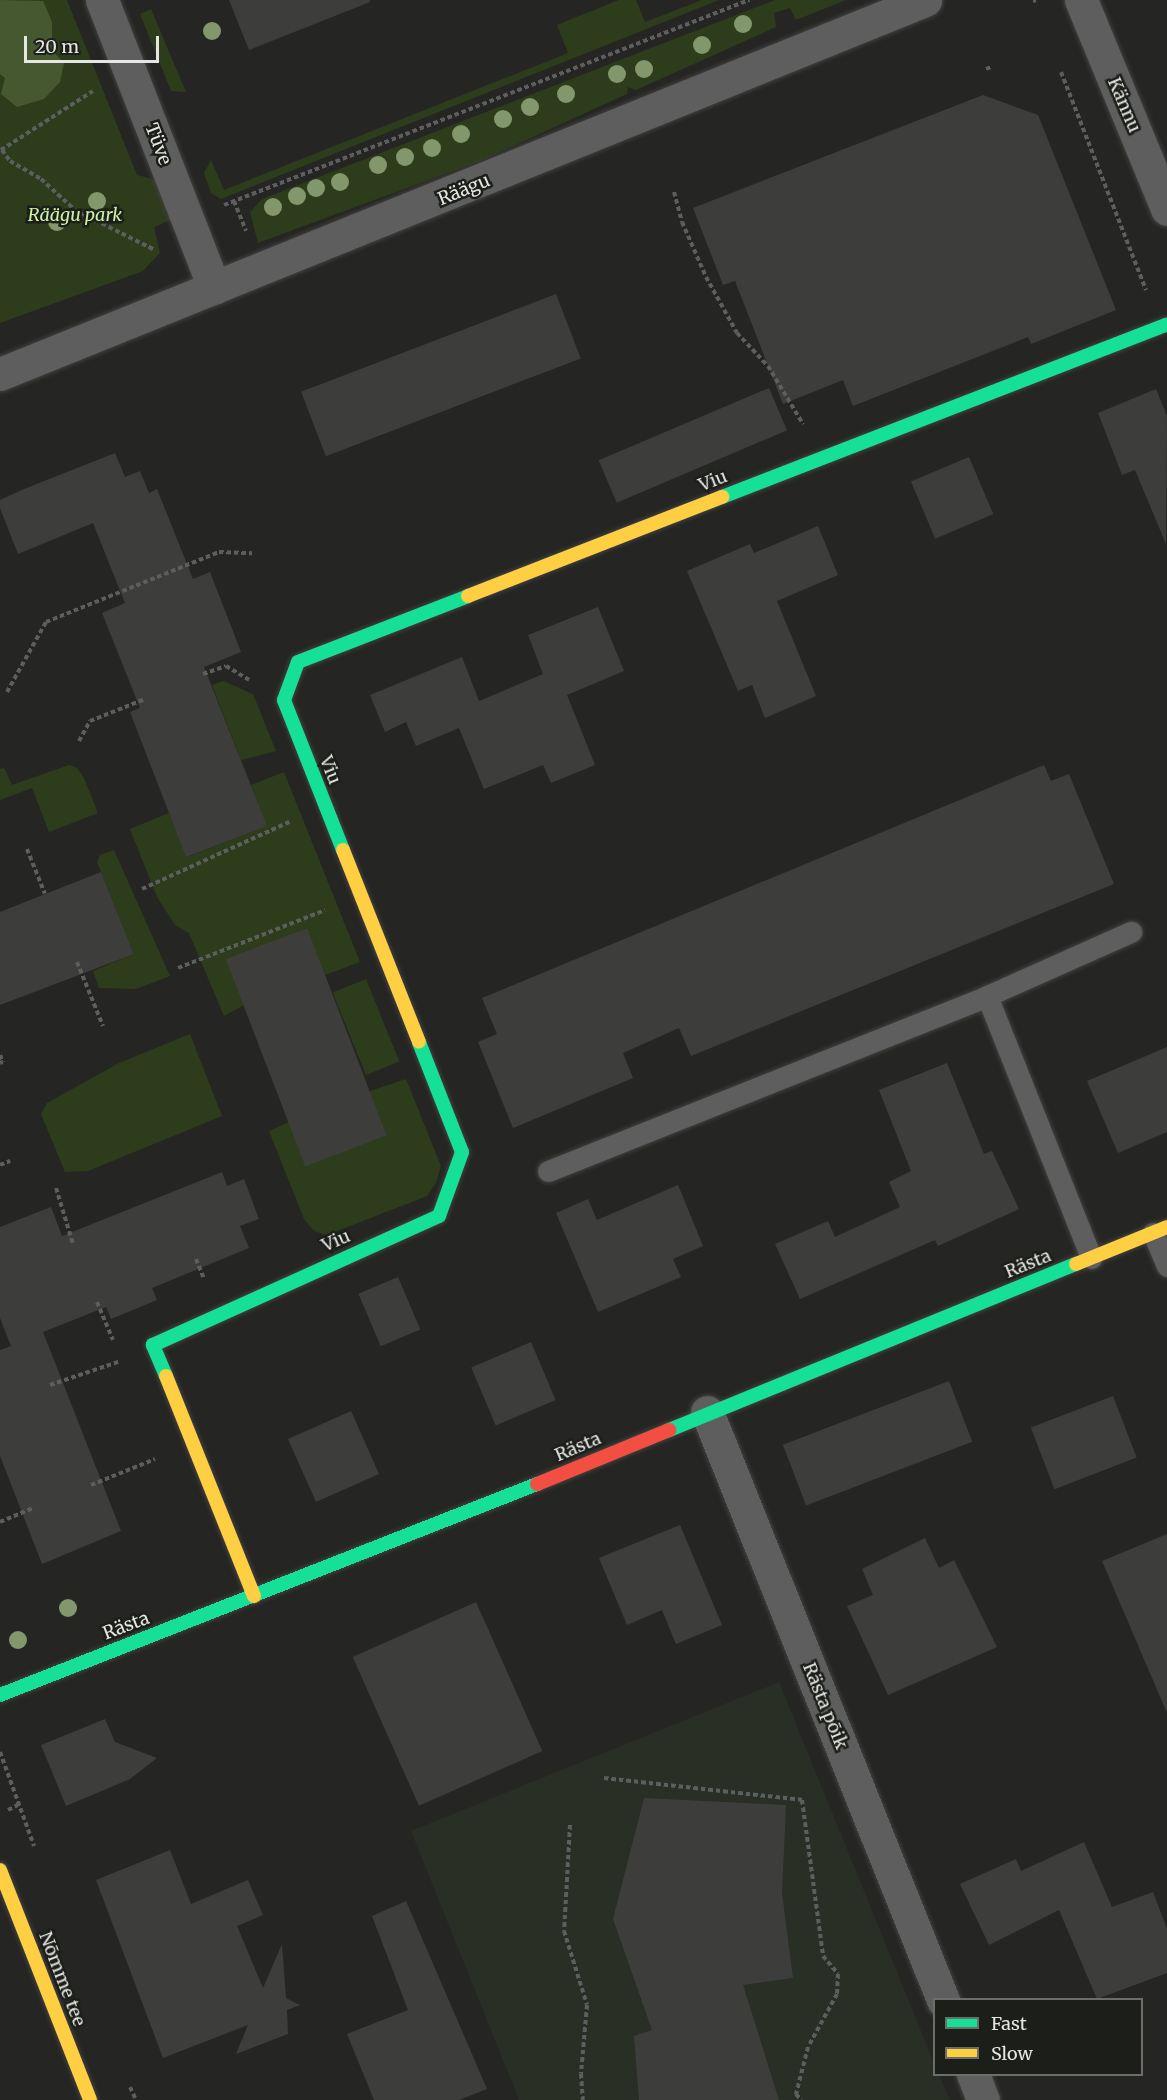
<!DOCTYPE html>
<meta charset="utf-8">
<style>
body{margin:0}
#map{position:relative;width:1167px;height:2100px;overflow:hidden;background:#252623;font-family:Merriweather,serif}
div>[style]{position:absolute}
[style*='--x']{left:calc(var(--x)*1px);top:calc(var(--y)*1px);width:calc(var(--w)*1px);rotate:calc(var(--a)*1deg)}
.built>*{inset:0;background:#292f25}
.green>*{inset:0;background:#2d3c1b;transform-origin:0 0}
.forest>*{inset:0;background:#45582f}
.building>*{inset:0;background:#3d3e3b;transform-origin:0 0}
.path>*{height:4px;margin-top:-2px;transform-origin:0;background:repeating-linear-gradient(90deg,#5d5e5e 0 4.5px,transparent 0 7.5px)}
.roads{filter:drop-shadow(0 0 2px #40403f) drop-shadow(0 0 2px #40403f)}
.lane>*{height:21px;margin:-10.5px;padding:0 10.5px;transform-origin:10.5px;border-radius:10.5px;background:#5e5e5e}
.street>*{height:33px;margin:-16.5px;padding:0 16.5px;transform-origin:16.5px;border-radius:16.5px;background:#5e5e5e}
.fast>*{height:14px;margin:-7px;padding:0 7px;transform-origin:7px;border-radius:7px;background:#16e098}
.slow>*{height:14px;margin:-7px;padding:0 7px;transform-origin:7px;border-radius:7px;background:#ffcf43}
.jam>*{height:14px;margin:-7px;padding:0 7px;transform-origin:7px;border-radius:7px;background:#f24e42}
.trees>*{width:18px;height:18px;margin:-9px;border-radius:50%;background:#82976c}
span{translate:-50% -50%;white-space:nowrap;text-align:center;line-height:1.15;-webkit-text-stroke:5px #1b1e19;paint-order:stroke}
.street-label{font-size:18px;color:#e6e7e4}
.park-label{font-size:18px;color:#cef3a7;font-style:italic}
.legend{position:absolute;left:933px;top:1998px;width:210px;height:78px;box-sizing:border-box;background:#1b1e19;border:2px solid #6c6e6a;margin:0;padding:8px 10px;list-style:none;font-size:18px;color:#e6e7e4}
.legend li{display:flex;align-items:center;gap:12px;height:30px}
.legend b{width:30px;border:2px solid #6c6e6a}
.scale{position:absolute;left:24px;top:36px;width:135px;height:27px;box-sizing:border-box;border:3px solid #e6e7e4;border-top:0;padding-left:8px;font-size:18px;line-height:21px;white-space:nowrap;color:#e6e7e4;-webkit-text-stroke:4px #1b1e19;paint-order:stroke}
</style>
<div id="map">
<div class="built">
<i style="clip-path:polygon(779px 1682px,934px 2063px,934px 2074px,939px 2075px,950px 2100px,519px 2100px,411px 1831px)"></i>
</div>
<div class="green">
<i style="clip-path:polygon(0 0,67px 0,137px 175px,157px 180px,173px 219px,154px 227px,160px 253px,143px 271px,0 323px)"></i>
<i style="clip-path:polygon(619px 0,636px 0,645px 22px,702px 0,719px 0,221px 199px,211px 193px,204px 173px,211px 160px,224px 190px,568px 53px,557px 25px)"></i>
<i style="clip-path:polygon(775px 0,846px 0,796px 20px,790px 8px,774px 13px,776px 27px,636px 90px,628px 87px,627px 94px,480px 161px,258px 243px,250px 212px,262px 199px)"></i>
<i style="clip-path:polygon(151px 9px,186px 92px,171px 91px,140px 14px)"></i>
<i style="clip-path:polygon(223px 681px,253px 694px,276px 751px,241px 760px,212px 685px)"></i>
<i style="clip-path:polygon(69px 765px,77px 768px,84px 778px,98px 813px,49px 832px,32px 788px,0 800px,0 769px,4px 768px,12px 785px)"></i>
<i style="clip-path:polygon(284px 772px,360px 962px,325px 975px,306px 928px,227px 961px,244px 1005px,224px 1016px,189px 933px,175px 925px,157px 897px,130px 829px,169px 813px,187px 857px,266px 826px,251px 785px)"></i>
<i style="clip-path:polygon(114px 850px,170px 976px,136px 989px,99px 988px,93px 971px,134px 954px,97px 862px,100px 855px)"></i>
<i style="left:366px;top:979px;width:89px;height:36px;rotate:68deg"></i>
<i style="clip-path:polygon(190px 1034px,222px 1116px,88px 1171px,65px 1172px,41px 1114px,47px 1103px,119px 1063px)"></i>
<i style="clip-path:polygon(406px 1079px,441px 1166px,436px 1183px,427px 1196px,327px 1235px,314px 1231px,304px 1219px,269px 1131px,289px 1122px,307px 1166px,370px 1091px)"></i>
</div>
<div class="forest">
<i style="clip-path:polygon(0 0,43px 1px,52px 22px,52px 50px,64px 63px,60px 82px,44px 99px,17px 107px,1px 94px,5px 78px,0 74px)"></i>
</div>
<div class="building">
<i style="clip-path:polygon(229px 0,370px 0,370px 2px,249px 50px)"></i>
<i style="clip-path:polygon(983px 95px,1038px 115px,1116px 310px,1031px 344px,1028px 337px,853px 406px,843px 380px,783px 404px,735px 281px,723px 285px,693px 208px)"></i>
<i style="left:556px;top:294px;width:69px;height:273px;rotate:69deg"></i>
<i style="left:769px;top:388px;width:46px;height:185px;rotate:67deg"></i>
<i style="clip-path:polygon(1156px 389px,1167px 416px,1166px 544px,1135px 470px,1122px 475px,1098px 413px)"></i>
<i style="clip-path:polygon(115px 453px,125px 477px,140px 471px,149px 493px,157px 489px,193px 579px,210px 572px,241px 652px,204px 667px,267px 826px,186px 857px,130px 712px,140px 708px,102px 613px,125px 603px,93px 523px,18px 554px,0 508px,0 500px,24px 489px)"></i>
<i style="left:969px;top:457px;width:62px;height:63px;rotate:67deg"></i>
<i style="clip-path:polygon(818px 526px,838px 575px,777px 601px,816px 696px,765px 718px,752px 685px,738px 691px,687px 571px,750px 544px,754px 553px)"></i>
<i style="clip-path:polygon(598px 607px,624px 671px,567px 695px,595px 765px,551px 783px,543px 765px,484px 789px,459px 728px,416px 746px,406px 722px,385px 732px,370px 695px,462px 657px,479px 701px,543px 674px,528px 635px)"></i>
<i style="clip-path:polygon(1044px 765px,1051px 781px,1069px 774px,1114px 884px,691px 1056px,679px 1028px,623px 1053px,633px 1078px,513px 1128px,478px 1042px,497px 1034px,482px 998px)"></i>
<i style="clip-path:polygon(101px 872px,134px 954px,0 1005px,0 912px)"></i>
<i style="left:307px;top:928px;width:222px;height:87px;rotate:69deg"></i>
<i style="clip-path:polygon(1167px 1047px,1167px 1132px,1118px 1153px,1087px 1081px)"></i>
<i style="clip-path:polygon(947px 1063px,984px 1154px,992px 1151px,1019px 1209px,938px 1246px,935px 1240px,800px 1299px,775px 1244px,828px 1221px,835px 1237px,900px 1207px,889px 1182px,911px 1171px,879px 1090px)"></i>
<i style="clip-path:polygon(222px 1172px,227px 1186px,244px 1179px,259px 1219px,240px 1226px,249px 1248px,152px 1288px,157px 1300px,111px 1319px,106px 1307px,43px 1332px,121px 1531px,42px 1564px,0 1456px,0 1350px,11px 1346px,0 1318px,0 1227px,51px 1207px,62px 1236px)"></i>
<i style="clip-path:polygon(678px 1185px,703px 1246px,673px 1259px,681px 1277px,598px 1312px,556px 1213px,588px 1199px,597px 1220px)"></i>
<i style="left:398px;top:1277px;width:57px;height:43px;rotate:67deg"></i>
<i style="left:531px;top:1342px;width:63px;height:65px;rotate:67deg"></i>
<i style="left:949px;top:1381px;width:65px;height:178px;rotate:69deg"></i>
<i style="left:1113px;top:1396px;width:66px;height:88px;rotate:69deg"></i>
<i style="left:351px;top:1411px;width:69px;height:69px;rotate:66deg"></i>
<i style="clip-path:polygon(680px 1525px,722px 1625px,676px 1644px,662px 1610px,627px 1625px,599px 1558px)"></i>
<i style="clip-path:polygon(1167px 1534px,1167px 1713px,1102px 1561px)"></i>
<i style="clip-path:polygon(925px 1538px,939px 1568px,954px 1560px,997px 1647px,888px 1695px,847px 1606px,873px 1595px,862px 1569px)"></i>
<i style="left:476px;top:1602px;width:163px;height:135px;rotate:66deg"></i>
<i style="clip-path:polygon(105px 1719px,115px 1742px,157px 1758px,130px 1779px,66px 1806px,41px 1745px)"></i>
<i style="clip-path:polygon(644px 1798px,786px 1805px,782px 1893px,793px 1978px,743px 1985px,779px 2100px,639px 2100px,634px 2036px,652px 2030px,613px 1919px)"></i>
<i style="clip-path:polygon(1084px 1842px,1112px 1907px,1153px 1892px,1167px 1929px,1167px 1973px,1097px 1999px,1059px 1910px,989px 1945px,960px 1884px,1016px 1859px,1021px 1871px)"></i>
<i style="clip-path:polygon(170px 1850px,191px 1904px,248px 1880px,263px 1915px,237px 1926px,263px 1988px,282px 1944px,286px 1998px,300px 2005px,287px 2010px,288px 2034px,236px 2054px,248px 2025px,163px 2058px,96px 1880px)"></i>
<i style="clip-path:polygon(406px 1901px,487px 2089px,459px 2100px,374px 2100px,347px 2034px,408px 2010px,372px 1916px)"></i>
</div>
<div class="path">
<i style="--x:1033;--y:1;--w:3;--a:-18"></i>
<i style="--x:986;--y:69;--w:5;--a:-22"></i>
<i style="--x:1061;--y:72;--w:234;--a:68.7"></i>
<i style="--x:1;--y:150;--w:109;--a:-32.7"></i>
<i style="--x:2;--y:150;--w:14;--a:54"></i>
<i style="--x:10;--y:161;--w:36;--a:30"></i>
<i style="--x:41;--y:179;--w:46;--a:42.4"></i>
<i style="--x:75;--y:210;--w:89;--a:26.6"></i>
<i style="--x:674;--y:192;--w:31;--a:75"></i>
<i style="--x:682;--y:222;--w:60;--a:66.4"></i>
<i style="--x:706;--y:277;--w:64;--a:61"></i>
<i style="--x:737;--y:333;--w:45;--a:46.8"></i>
<i style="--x:768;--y:366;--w:68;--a:58.9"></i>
<i style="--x:234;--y:201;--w:32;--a:68"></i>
<i style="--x:224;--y:205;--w:564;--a:-21.33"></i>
<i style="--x:203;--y:674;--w:24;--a:-19"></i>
<i style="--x:226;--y:666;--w:27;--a:31"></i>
<i style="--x:7;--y:692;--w:80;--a:-60.9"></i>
<i style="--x:46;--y:622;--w:187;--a:-22"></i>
<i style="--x:219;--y:552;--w:33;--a:2"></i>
<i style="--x:79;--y:741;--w:23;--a:-61"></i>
<i style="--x:90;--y:721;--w:59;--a:-21.8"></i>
<i style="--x:27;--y:849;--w:48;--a:68.2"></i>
<i style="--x:142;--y:889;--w:162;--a:-24.5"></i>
<i style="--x:77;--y:962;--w:69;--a:67.9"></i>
<i style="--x:178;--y:968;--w:158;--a:-21.5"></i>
<i style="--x:0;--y:1055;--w:8;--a:67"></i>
<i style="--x:3;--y:1062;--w:3;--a:162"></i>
<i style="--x:0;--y:1165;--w:11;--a:-22"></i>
<i style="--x:56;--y:1188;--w:59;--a:73.1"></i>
<i style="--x:196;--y:1259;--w:22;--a:68"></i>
<i style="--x:97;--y:1302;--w:41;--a:67.2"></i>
<i style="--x:50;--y:1385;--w:72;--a:-18.7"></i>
<i style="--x:91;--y:1485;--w:69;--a:-22.1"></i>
<i style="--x:0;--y:1522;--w:36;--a:-23"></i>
<i style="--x:0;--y:1752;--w:100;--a:70.1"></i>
<i style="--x:604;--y:1778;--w:199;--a:6.3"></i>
<i style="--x:802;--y:1800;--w:157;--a:82.3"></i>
<i style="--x:823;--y:1956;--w:23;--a:50"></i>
<i style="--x:838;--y:1974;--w:20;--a:93"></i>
<i style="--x:837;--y:1994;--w:60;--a:118.7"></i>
<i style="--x:808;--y:2047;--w:49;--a:104.3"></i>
<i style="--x:796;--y:2094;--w:8;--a:50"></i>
<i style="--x:8;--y:1810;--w:11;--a:-27"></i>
<i style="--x:570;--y:1825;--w:106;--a:93.2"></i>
<i style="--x:564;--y:1931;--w:77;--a:72.7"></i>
<i style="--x:587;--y:2005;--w:69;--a:95"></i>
<i style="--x:581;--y:2074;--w:26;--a:86"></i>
<i style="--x:130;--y:2087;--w:14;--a:65"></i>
</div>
<div class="roads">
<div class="lane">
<i style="--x:987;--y:996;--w:158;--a:-24"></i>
<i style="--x:548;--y:1171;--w:473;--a:-21.7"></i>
<i style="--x:987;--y:996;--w:282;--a:68.3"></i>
<i style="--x:1153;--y:1233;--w:36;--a:67"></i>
</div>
<div class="street">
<i style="--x:102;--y:0;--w:309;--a:68.7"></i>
<i style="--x:1081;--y:0;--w:226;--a:67.6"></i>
<i style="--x:0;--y:374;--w:998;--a:-22.01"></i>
<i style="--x:707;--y:1412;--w:634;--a:68.13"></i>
<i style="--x:973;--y:2074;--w:28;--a:69"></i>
</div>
<div class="fast">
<i style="--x:722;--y:497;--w:477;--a:-21.2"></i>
<i style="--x:343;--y:850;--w:161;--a:-111.5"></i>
<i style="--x:284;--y:700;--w:40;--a:-69.8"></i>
<i style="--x:298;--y:662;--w:182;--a:-21.2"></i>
<i style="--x:166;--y:1376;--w:34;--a:-113"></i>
<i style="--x:153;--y:1345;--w:314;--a:-24.3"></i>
<i style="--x:439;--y:1216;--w:68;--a:-70.2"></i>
<i style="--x:462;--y:1152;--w:118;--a:-111.4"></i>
<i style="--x:669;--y:1430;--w:440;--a:-22.2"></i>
<i style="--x:0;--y:1695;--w:577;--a:-21.45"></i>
</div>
<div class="slow">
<i style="--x:468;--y:596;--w:273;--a:-21.3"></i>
<i style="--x:343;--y:850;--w:206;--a:68.4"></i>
<i style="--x:1076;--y:1264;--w:98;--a:-22.1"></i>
<i style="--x:166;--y:1376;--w:237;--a:68.2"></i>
<i style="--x:0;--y:1870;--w:247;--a:68.6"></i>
</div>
<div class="jam">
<i style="--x:537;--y:1484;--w:143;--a:-22.2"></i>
</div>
</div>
<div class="trees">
<i style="left:743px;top:24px"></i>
<i style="left:212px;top:31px"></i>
<i style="left:702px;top:45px"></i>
<i style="left:644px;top:69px"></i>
<i style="left:617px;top:74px"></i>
<i style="left:566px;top:94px"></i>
<i style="left:530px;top:107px"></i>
<i style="left:503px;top:119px"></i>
<i style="left:461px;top:134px"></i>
<i style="left:432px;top:148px"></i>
<i style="left:405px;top:157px"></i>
<i style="left:378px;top:165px"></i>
<i style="left:340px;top:182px"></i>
<i style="left:316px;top:188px"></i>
<i style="left:297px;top:196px"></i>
<i style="left:97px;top:201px"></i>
<i style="left:273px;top:207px"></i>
<i style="left:57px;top:222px"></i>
<i style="left:68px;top:1608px"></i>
<i style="left:18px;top:1640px"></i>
</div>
<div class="street-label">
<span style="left:1124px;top:105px;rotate:67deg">Kännu</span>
<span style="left:158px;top:144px;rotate:69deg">Tüve</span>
<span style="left:464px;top:190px;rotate:-22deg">Räägu</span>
<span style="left:713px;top:481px;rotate:-21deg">Viu</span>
<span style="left:330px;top:770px;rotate:69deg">Viu</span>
<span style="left:336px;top:1241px;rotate:-23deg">Viu</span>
<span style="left:1028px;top:1264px;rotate:-22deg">Rästa</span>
<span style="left:578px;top:1447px;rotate:-23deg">Rästa</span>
<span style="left:126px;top:1626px;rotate:-21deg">Rästa</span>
<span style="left:825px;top:1706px;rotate:68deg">Rästa põik</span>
<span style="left:62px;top:1979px;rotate:69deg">Nõmme tee</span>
</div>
<div class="park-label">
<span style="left:75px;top:215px">Räägu park</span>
</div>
<ul class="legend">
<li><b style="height:8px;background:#16e098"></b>Fast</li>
<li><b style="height:8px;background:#ffcf43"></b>Slow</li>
</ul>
<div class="scale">20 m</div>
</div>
